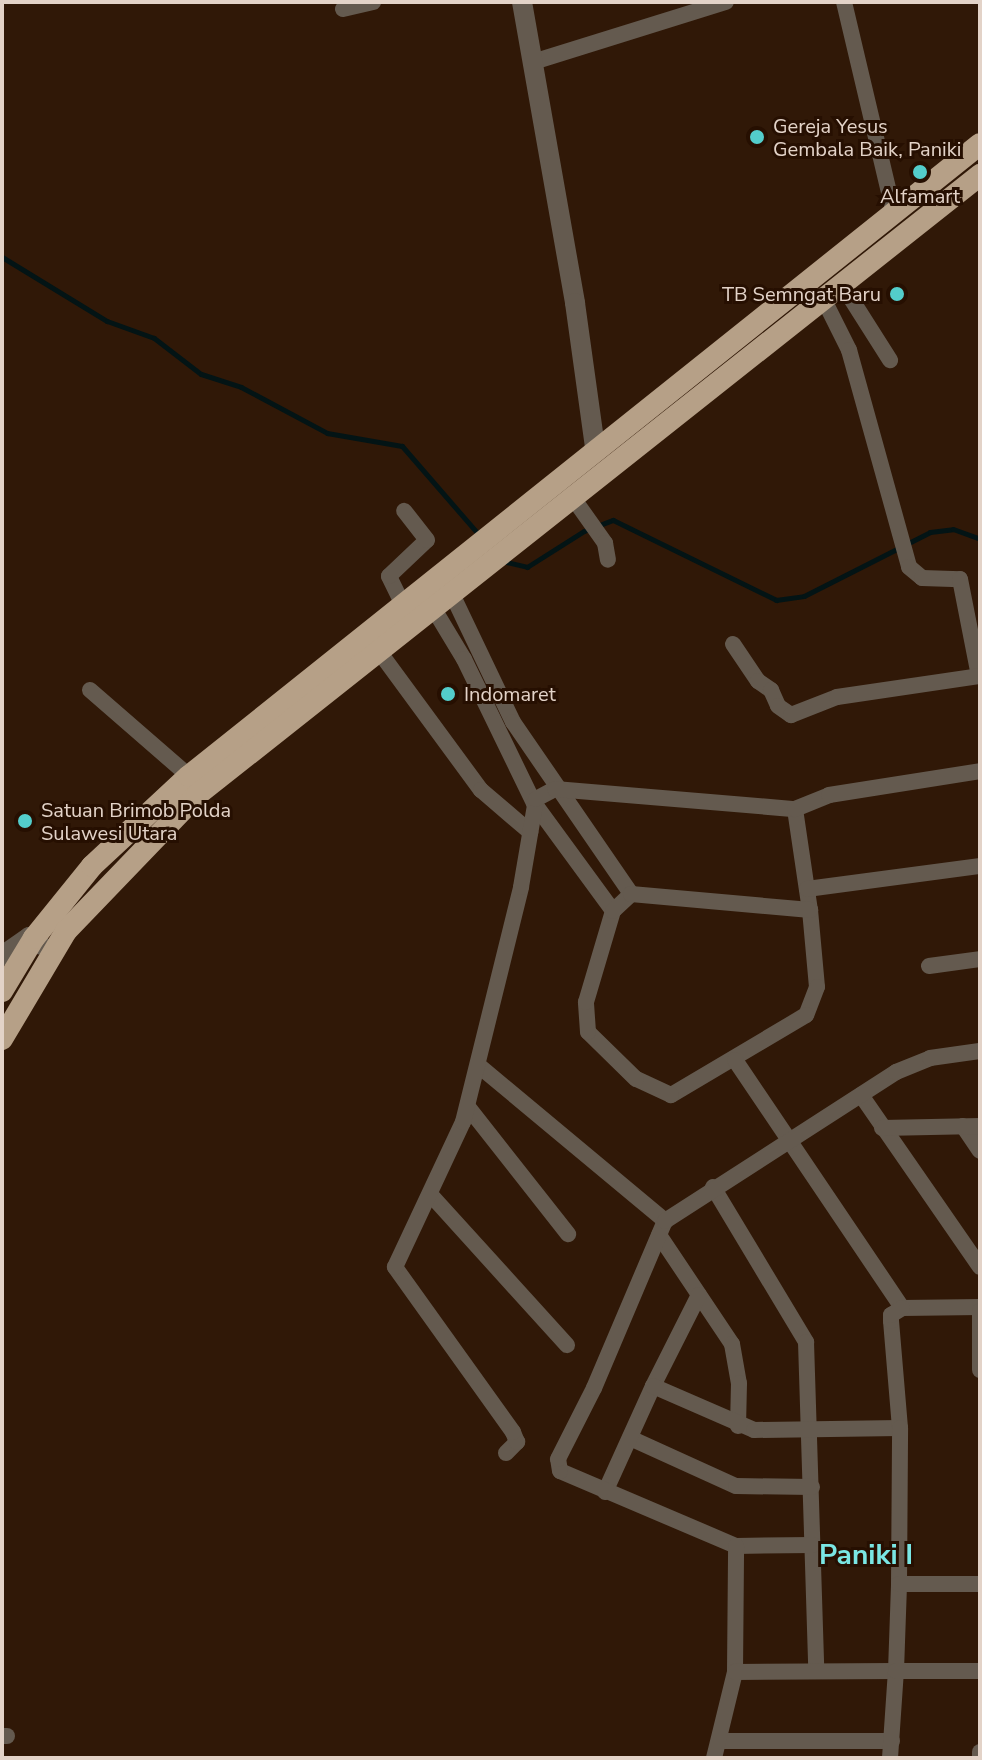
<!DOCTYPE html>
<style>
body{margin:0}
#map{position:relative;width:982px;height:1760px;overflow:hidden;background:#301807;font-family:"Nunito Sans",sans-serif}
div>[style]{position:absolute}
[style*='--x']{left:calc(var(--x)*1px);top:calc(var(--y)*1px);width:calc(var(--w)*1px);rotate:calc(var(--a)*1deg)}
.stream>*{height:5px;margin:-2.5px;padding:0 2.5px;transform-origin:2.5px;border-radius:2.5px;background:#031415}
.minor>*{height:16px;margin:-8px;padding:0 8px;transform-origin:8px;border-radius:8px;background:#645a4f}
.tertiary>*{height:20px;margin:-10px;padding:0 10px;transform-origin:10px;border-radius:10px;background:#645a4f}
.trunk>*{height:22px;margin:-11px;padding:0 11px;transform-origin:11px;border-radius:11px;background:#b6a087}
.dots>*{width:22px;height:22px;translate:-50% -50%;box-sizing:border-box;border:4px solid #260f01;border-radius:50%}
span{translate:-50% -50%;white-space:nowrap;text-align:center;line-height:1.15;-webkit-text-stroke:6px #260f01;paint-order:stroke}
.poi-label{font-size:20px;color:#e3d3c8}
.left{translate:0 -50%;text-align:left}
.right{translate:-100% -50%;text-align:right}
.district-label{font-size:28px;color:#7ae6e4;font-weight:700}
.frame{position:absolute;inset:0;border:4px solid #e3d3c8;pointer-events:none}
</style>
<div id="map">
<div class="stream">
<i style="--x:2;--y:257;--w:123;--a:31.4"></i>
<i style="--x:107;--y:321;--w:50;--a:19.9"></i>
<i style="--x:154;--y:338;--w:59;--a:37.5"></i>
<i style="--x:201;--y:374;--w:42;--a:18"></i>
<i style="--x:241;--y:387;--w:98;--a:28.1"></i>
<i style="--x:327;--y:433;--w:76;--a:9.8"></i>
<i style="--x:402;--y:446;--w:119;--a:49.1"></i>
<i style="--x:502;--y:561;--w:26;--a:13"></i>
<i style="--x:527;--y:567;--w:67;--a:-32.3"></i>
<i style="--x:584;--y:531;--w:31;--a:-21"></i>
<i style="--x:613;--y:520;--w:182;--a:26.1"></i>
<i style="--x:776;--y:600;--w:28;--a:-8"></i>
<i style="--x:804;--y:596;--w:141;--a:-26.9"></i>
<i style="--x:930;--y:532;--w:23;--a:-7"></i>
<i style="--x:953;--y:529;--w:29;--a:20"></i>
</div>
<div class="minor">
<i style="--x:844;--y:2;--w:218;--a:76.7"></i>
<i style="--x:343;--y:9;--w:31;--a:-13"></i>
<i style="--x:533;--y:62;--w:202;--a:-17.3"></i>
<i style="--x:843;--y:286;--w:88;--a:57.6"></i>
<i style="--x:824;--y:300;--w:56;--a:63.4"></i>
<i style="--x:849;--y:350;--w:225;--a:74.5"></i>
<i style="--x:909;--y:567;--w:17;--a:40"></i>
<i style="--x:922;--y:578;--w:38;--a:2"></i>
<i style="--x:960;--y:579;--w:99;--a:78.9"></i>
<i style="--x:571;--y:495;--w:59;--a:54.7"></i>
<i style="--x:605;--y:543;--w:17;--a:80"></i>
<i style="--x:451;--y:592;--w:144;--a:64.5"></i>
<i style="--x:513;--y:722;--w:209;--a:55.5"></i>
<i style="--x:403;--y:605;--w:32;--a:-116"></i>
<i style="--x:389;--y:576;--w:52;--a:-43.5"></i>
<i style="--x:427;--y:540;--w:37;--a:-128"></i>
<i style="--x:432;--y:606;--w:62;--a:58.9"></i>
<i style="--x:464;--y:659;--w:160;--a:64.1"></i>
<i style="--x:534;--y:803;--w:134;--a:53.8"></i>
<i style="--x:733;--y:644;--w:45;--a:56"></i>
<i style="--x:758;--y:681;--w:16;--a:35"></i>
<i style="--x:771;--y:690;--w:17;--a:66"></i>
<i style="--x:778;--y:706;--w:16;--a:35"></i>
<i style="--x:791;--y:715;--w:49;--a:-21.4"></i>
<i style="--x:837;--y:697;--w:145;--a:-8.4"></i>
<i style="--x:378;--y:650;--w:174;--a:53.7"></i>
<i style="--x:481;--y:790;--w:65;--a:40.6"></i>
<i style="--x:90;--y:690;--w:131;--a:41"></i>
<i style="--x:795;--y:809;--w:102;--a:81.6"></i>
<i style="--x:810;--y:910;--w:77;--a:84.8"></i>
<i style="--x:817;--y:987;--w:30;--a:111"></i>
<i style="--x:806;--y:1015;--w:157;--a:149.3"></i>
<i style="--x:671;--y:1095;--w:38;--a:-155"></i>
<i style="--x:636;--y:1079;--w:67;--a:-135.6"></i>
<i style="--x:588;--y:1032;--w:30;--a:-94"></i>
<i style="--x:586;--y:1002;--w:95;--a:-73.5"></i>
<i style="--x:613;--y:911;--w:25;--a:-43"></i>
<i style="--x:631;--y:894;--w:180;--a:5.1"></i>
<i style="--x:807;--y:889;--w:175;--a:-7.6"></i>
<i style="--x:929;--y:966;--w:51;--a:-7.8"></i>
<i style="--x:735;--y:1060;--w:299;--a:56"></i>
<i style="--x:902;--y:1308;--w:78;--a:-0.7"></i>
<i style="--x:478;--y:1065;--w:244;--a:39.8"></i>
<i style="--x:861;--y:1095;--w:209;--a:55.3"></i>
<i style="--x:468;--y:1107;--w:162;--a:51.8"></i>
<i style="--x:963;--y:1126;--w:30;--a:56"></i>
<i style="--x:882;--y:1128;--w:98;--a:-1.2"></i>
<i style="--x:713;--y:1187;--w:181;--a:59"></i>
<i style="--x:806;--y:1342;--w:327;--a:88.2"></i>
<i style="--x:430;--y:1194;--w:204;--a:47.8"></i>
<i style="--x:659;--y:1235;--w:131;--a:56.2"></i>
<i style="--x:732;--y:1344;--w:40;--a:80"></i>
<i style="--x:739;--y:1383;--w:43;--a:91.3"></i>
<i style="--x:980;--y:1311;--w:59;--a:90"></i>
<i style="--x:653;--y:1386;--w:102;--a:-63.2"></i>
<i style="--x:630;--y:1438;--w:116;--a:24.4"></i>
<i style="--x:736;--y:1486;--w:76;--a:0.8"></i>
<i style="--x:506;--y:1453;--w:16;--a:-45"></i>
<i style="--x:517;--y:1442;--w:11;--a:-112"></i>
<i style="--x:513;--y:1432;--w:203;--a:-125.6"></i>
<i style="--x:395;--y:1267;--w:160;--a:-64.9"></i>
<i style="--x:463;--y:1122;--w:242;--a:-76.1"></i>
<i style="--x:521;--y:887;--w:89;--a:-80.3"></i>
<i style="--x:536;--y:799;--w:21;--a:-28"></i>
<i style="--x:555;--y:789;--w:241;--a:4.8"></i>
<i style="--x:795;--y:809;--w:37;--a:-22"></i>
<i style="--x:829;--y:795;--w:153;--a:-9"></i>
<i style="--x:605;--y:1492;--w:116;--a:-65.6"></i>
<i style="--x:653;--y:1386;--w:110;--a:23.5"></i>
<i style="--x:754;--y:1430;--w:146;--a:-0.8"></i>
<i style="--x:900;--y:1428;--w:107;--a:-94.8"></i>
<i style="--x:891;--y:1321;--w:6;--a:-90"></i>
<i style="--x:891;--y:1315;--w:13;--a:-32"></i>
<i style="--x:813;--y:1545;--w:77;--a:179.3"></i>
<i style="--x:736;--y:1546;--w:191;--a:-156.9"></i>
<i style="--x:560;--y:1471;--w:12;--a:-99"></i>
<i style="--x:558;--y:1459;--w:80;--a:-63.1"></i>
<i style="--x:594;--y:1388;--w:181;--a:-67"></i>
<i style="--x:665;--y:1221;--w:275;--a:-32.8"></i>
<i style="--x:896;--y:1072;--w:37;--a:-22"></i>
<i style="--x:930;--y:1058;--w:50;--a:-8"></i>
<i style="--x:899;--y:1584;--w:156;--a:-89.6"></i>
<i style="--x:735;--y:1672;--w:126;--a:-89.5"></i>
<i style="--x:2;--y:1736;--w:5;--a:0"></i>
<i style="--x:719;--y:1741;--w:173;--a:0"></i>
<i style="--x:714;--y:1758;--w:89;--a:-76.3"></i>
<i style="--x:735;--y:1672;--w:161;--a:-0.4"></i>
<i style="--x:896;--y:1671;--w:87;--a:-88"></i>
<i style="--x:899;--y:1584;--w:81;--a:0"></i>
<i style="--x:890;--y:1758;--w:87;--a:-86.1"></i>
<i style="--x:896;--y:1671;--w:84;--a:0"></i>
<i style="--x:980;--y:1758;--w:6;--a:-90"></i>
</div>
<div class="tertiary">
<i style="--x:522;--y:2;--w:306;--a:80"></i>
<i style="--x:575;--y:303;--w:146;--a:82.1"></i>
<i style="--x:2;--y:956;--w:33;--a:-35"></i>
<i style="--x:29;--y:937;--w:14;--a:34"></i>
</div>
<div class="trunk">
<i style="--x:2;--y:991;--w:62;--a:-58.9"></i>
<i style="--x:34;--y:938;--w:92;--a:-51.1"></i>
<i style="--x:92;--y:866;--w:132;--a:-42.9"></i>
<i style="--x:189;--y:776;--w:1012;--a:-38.62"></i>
<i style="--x:2;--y:1039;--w:126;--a:-59.3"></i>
<i style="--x:66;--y:931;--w:189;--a:-46.1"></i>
<i style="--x:197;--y:795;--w:999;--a:-38.37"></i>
</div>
<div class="dots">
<i style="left:757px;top:137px;background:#53cdcb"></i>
<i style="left:920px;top:172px;background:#53cdcb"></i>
<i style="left:897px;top:294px;background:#53cdcb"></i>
<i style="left:448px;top:694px;background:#53cdcb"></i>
<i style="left:25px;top:821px;background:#53cdcb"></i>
</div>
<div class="poi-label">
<span class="left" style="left:773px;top:138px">Gereja Yesus<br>Gembala Baik, Paniki</span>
<span style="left:920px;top:196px">Alfamart</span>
<span class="right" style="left:881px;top:294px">TB Semngat Baru</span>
<span class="left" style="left:464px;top:694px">Indomaret</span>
<span class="left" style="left:41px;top:822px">Satuan Brimob Polda<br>Sulawesi Utara</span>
</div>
<div class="district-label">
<span style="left:866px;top:1555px">Paniki I</span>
</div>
<div class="frame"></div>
</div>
